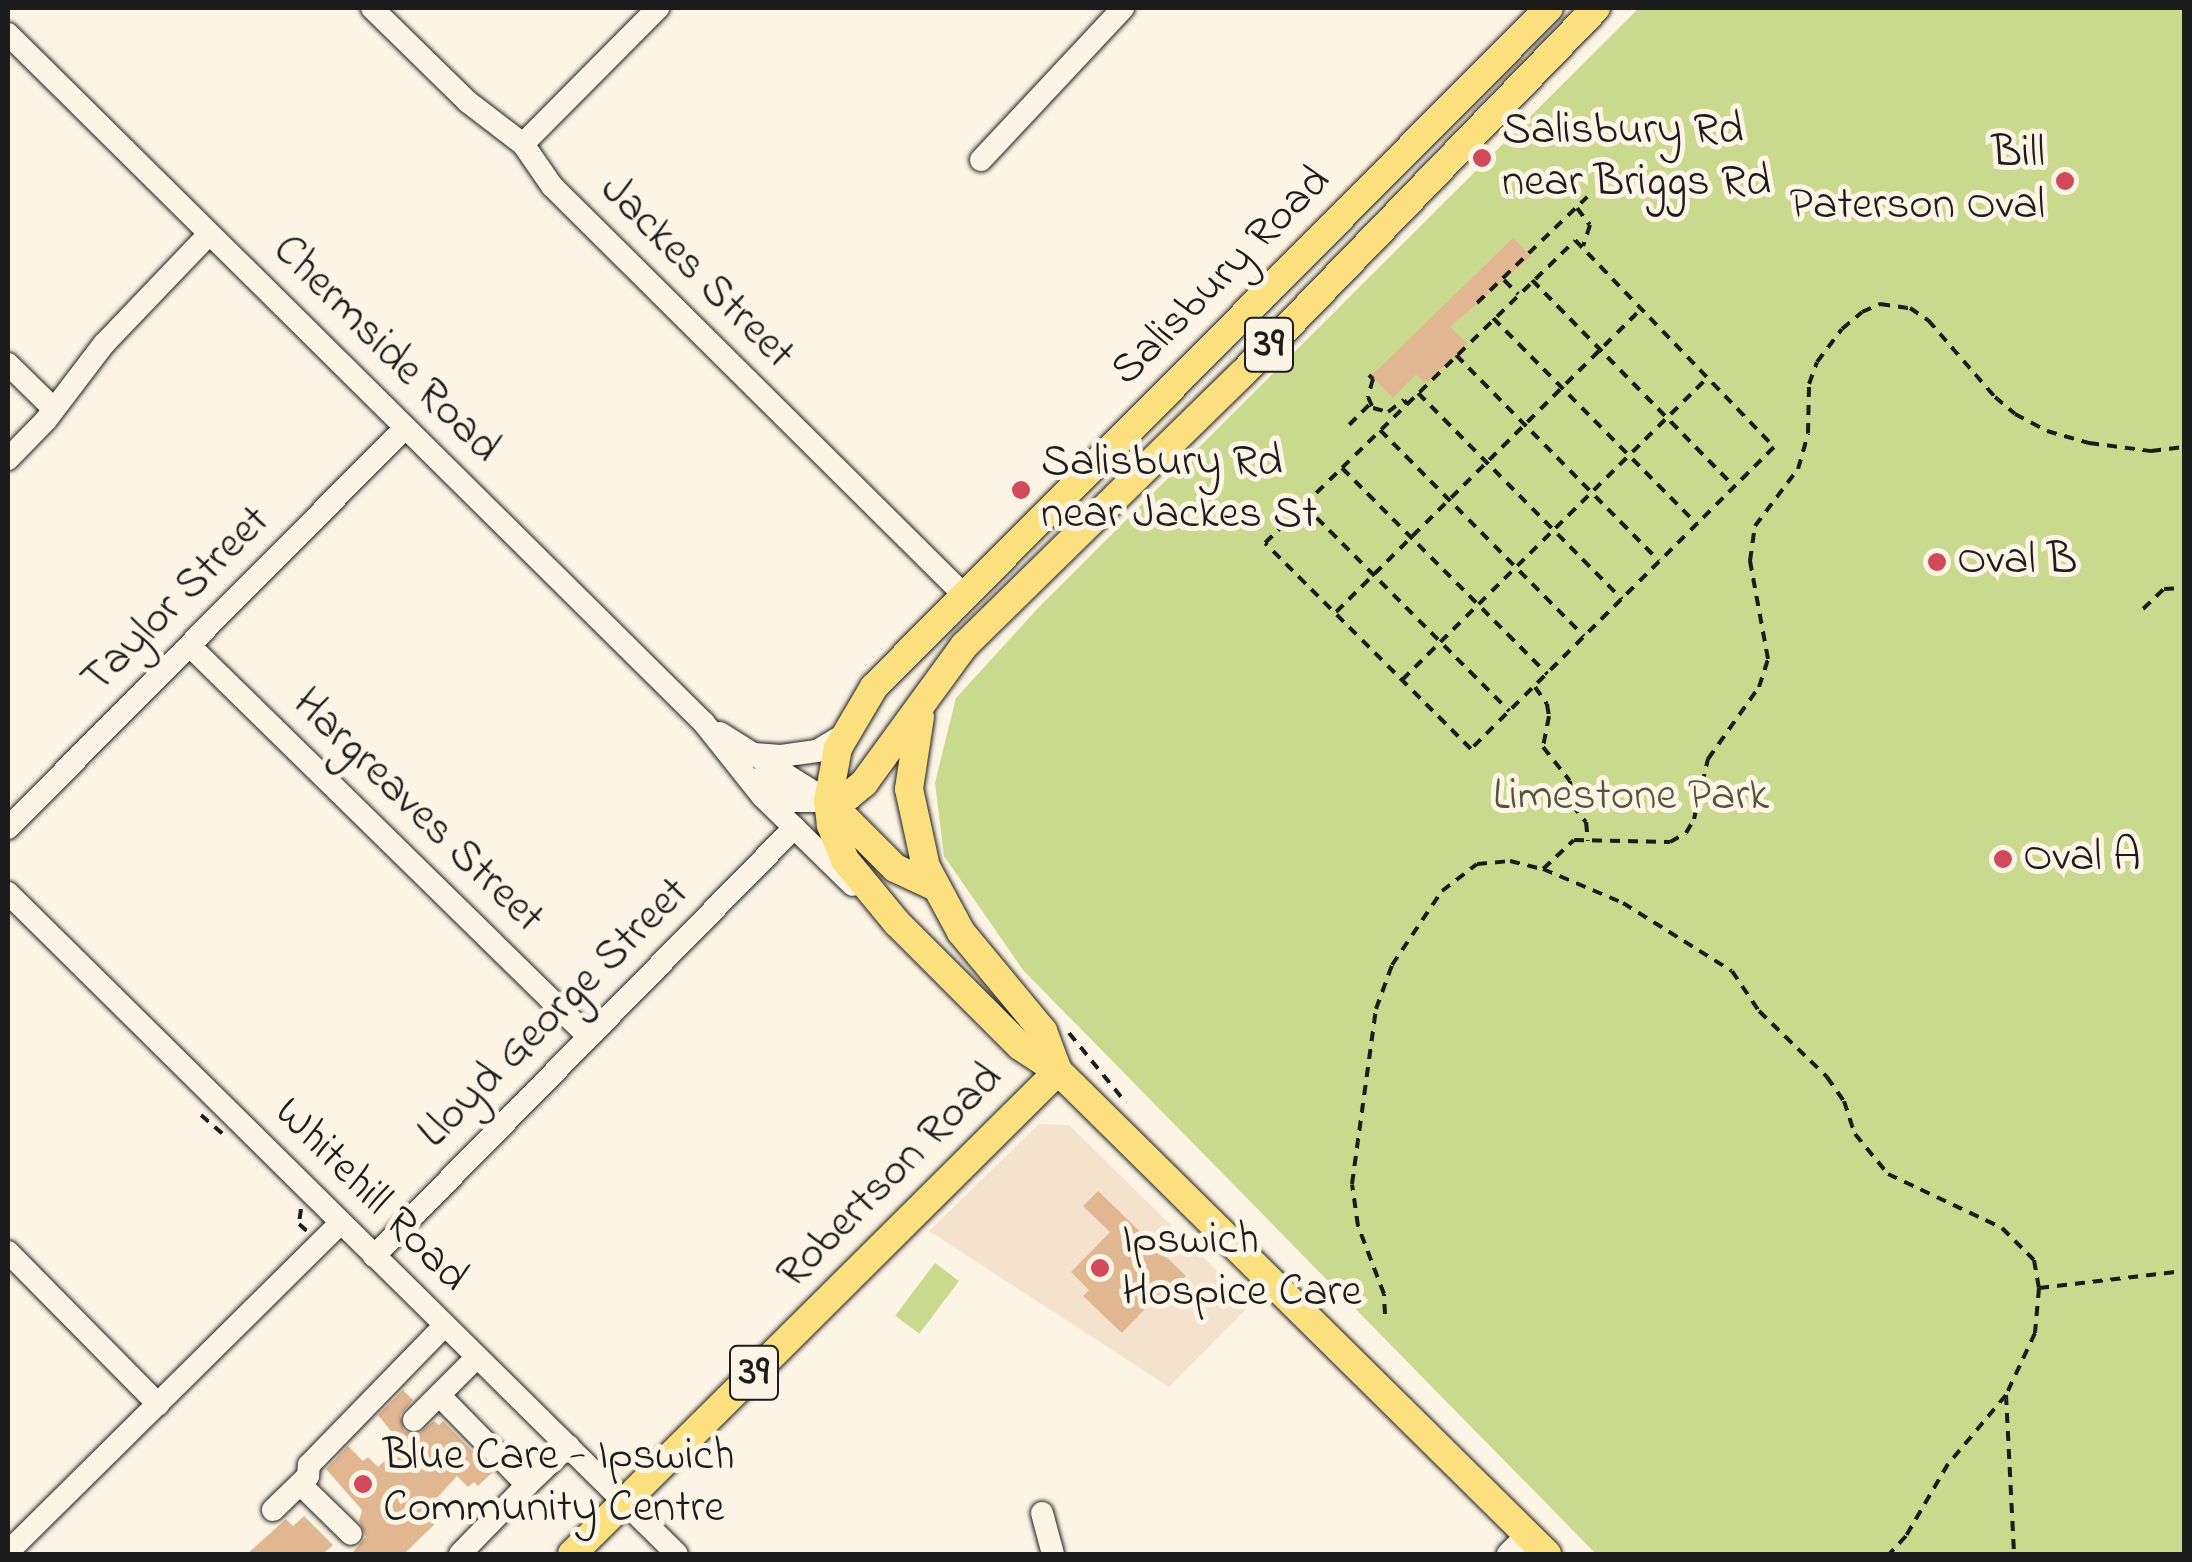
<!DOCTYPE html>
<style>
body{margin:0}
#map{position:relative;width:2192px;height:1562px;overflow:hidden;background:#fcf5e5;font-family:"Indie Flower",sans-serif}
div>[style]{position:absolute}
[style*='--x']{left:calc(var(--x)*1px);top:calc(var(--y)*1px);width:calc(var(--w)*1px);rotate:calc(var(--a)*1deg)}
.built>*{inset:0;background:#f4e2cc}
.green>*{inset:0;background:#c9d98d;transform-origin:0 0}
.building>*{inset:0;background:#e1b792}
.path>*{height:4px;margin-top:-2px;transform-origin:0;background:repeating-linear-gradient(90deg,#1c1c1c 0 10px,transparent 0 18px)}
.roads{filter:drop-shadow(0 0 2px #1c1c1c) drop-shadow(0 0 2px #1c1c1c)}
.minor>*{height:22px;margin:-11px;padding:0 11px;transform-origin:11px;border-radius:11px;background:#fcf5e5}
.major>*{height:28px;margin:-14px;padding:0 14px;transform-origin:14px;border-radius:14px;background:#fce080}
.dots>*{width:28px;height:28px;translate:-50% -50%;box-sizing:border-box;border:5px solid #fcf5e5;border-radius:50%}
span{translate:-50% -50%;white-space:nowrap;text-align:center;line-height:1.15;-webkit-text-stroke:10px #fcf5e5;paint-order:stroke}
.shield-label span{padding:2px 8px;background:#fcf5e5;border:2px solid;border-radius:8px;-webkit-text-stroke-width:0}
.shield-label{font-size:42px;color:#1c1c1c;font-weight:700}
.poi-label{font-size:45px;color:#1c1c1c}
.left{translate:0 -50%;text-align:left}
.right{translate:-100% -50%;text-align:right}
.street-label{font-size:45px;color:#1c1c1c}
.park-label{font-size:45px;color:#50553e}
.frame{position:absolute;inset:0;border:10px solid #1c1c1c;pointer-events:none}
</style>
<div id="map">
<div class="built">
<i style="clip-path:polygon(1039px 1124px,1069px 1125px,1251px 1304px,1169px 1387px,929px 1231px)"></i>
</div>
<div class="green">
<i style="clip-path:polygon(1639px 8px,2184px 8px,2184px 1554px,1596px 1554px,1023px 970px,944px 856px,935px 783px,956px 698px,1039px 607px)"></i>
<i style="left:935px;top:1263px;width:30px;height:66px;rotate:37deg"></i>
</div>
<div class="building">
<i style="clip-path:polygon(1513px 238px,1531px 256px,1450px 327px,1467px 343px,1426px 384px,1416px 374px,1393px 398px,1371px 376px)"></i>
<i style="clip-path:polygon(1098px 1191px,1186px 1276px,1168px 1294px,1163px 1290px,1122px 1333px,1083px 1296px,1089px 1290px,1071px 1272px,1110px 1232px,1083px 1206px)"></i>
<i style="clip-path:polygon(403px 1390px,413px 1400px,400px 1415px,404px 1431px,417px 1435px,434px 1421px,439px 1425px,443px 1421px,493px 1472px,478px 1486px,474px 1482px,468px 1487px,457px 1476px,426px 1510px,437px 1522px,404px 1554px,351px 1554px,366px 1537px,359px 1521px,362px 1510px,326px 1469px,348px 1446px,363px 1461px,368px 1457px,378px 1467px,402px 1445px,378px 1415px)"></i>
<i style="clip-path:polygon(304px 1516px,333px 1545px,323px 1554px,247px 1554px,286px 1519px,293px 1526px)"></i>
</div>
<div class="path">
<i style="--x:1577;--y:208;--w:21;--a:53"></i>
<i style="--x:1590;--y:225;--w:22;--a:108"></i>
<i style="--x:1575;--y:240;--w:287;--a:46.1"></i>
<i style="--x:1774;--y:447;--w:428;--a:135.1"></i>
<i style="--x:1471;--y:749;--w:291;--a:-135"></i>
<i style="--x:1265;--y:543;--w:433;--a:-44.3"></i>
<i style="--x:1504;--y:280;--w:20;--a:45"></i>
<i style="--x:1532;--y:280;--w:289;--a:45.6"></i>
<i style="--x:1477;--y:303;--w:153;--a:-43.9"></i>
<i style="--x:1493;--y:318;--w:290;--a:45.3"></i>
<i style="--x:1456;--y:355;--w:289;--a:45.4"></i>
<i style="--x:1369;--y:375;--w:6;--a:45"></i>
<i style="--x:1373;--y:379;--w:19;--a:106"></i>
<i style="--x:1368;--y:397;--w:12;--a:66"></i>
<i style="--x:1373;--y:408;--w:16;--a:15"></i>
<i style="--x:1388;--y:412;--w:20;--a:-37"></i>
<i style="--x:1404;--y:400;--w:5;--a:53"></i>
<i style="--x:1418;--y:393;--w:290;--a:45.3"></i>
<i style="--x:1349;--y:425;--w:28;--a:-45"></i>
<i style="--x:1380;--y:430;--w:290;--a:45.3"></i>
<i style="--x:1342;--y:468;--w:291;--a:45.1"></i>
<i style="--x:1304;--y:505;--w:291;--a:45.1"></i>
<i style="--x:2143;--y:609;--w:29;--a:-44"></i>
<i style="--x:2164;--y:589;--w:20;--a:-3"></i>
<i style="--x:1336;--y:612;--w:430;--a:-44.8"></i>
<i style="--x:1402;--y:680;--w:429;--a:-44.7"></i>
<i style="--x:1535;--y:687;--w:21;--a:55"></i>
<i style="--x:1547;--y:704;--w:12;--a:81"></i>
<i style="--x:1549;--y:716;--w:32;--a:101"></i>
<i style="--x:1543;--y:747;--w:43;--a:51.5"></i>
<i style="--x:1570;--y:781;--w:24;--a:85"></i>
<i style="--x:1572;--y:805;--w:22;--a:51"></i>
<i style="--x:1586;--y:822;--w:19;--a:84"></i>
<i style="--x:1543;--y:869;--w:42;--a:-43.1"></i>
<i style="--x:1574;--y:840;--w:96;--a:1.2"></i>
<i style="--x:1670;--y:842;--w:18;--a:-29"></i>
<i style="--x:1686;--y:833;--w:16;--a:-60"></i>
<i style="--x:1694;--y:819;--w:62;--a:-76.9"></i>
<i style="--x:1708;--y:759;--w:88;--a:-54.7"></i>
<i style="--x:1759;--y:687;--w:29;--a:-72"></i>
<i style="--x:1768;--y:659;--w:100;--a:-100.4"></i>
<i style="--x:1750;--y:561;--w:35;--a:-82"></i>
<i style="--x:1755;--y:526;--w:71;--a:-53"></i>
<i style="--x:1798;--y:469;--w:37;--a:-74"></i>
<i style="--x:1808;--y:433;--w:49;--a:-88.8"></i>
<i style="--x:1809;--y:384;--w:23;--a:-70"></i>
<i style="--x:1817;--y:362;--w:41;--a:-52.9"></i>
<i style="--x:1842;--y:329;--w:26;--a:-40"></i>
<i style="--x:1862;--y:312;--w:20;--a:-24"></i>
<i style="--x:1880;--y:304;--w:30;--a:8"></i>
<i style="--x:1910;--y:308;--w:22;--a:34"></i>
<i style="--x:1928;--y:320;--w:102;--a:49"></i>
<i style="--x:1995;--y:397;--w:26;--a:40"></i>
<i style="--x:2015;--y:414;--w:36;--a:28"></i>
<i style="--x:2047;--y:431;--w:44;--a:15.9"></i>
<i style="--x:2089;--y:443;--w:63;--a:7.4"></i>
<i style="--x:2151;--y:451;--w:33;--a:-7"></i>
<i style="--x:1069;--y:1033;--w:90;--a:50.8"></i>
<i style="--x:201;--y:1115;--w:35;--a:41"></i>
<i style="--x:301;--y:1209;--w:15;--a:98"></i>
<i style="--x:299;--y:1224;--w:11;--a:41"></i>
<i style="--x:2039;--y:1288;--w:146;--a:-6.7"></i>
<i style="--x:1385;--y:1314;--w:20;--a:-93"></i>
<i style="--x:1384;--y:1294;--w:73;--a:-110.9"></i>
<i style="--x:1358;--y:1226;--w:42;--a:-98.1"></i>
<i style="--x:1352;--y:1184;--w:177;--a:-82.2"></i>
<i style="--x:1376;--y:1009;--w:47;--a:-70"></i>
<i style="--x:1392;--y:965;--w:89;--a:-56"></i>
<i style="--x:1442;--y:891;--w:44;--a:-37.6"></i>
<i style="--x:1477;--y:864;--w:33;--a:-5"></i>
<i style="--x:1510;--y:861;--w:34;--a:14"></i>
<i style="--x:1543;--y:869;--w:87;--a:23"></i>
<i style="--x:1623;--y:903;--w:128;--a:32"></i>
<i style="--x:1732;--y:971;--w:48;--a:56"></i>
<i style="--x:1759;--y:1011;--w:95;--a:44.1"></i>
<i style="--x:1827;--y:1077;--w:29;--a:55"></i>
<i style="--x:1844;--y:1101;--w:35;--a:72"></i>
<i style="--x:1855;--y:1134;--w:52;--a:50.5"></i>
<i style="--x:1888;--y:1174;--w:126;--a:25.3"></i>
<i style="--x:2002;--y:1228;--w:45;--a:45"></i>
<i style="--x:2034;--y:1260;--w:28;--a:80"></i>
<i style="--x:2039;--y:1288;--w:45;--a:95.1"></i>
<i style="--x:2035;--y:1333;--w:68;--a:115.1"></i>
<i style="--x:2006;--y:1395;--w:90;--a:130"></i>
<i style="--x:1948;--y:1464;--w:83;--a:120.3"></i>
<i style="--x:1906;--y:1536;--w:25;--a:133"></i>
<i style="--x:2006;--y:1395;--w:159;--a:87.1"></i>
</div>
<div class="roads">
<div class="minor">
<i style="--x:372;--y:8;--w:134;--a:44.4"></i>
<i style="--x:468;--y:102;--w:69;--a:37.4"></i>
<i style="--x:523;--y:144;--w:51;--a:55.4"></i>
<i style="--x:552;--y:186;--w:582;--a:44.79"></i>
<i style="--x:8;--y:34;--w:979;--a:44.71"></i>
<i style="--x:704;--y:723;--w:93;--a:51.5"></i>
<i style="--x:762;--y:796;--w:127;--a:44.4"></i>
<i style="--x:523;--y:144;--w:192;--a:-45.2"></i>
<i style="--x:981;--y:160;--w:208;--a:-46.9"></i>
<i style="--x:8;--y:364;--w:64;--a:44.4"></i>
<i style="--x:8;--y:459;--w:54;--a:-45.7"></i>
<i style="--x:46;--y:420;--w:96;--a:-52.7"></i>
<i style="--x:104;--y:344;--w:152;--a:-46.3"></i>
<i style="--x:190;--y:646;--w:557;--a:44.42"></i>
<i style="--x:720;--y:733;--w:128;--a:32.2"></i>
<i style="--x:754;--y:754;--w:27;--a:4"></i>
<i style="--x:781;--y:756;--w:36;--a:-8"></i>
<i style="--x:817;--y:751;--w:31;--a:-31"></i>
<i style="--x:758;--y:779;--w:40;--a:32.9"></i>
<i style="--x:792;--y:801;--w:36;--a:0"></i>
<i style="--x:8;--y:828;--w:561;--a:-45.22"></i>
<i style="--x:8;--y:893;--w:940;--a:44.66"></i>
<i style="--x:8;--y:1252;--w:214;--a:45.4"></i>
<i style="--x:374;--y:1256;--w:600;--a:-45.54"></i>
<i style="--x:439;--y:1395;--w:126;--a:45.6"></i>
<i style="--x:527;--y:1485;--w:96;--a:134.2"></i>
<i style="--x:414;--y:1420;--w:89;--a:-45"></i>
<i style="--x:300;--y:1484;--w:71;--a:44.4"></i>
<i style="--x:527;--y:1485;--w:57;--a:-43.6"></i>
<i style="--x:273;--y:1510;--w:49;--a:-44.2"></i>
<i style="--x:308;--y:1476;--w:11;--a:-85"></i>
<i style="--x:309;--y:1465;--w:195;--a:-45.8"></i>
<i style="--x:1042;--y:1513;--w:42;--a:75"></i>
<i style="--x:8;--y:1552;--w:467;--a:-44.7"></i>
<i style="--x:1508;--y:1554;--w:27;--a:-45"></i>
</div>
<div class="major">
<i style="--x:920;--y:717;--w:73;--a:98.7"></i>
<i style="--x:909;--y:789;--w:80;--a:77.7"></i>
<i style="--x:926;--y:867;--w:74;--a:61.7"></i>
<i style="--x:961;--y:932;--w:129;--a:50.4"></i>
<i style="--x:1043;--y:1031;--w:43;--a:69.4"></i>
<i style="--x:828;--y:801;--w:21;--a:-14"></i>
<i style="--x:848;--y:796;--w:21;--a:-39"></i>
<i style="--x:864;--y:783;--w:170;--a:-53.9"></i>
<i style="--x:964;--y:646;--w:389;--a:-44.4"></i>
<i style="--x:1242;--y:374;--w:509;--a:-45.95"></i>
<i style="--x:828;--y:801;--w:95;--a:45"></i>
<i style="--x:895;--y:868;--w:45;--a:24.9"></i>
<i style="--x:572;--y:1554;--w:685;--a:-44.82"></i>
<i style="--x:1547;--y:1554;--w:687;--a:-135.35"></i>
<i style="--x:1058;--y:1071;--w:45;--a:-146.7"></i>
<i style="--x:1020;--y:1046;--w:174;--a:-135"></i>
<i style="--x:897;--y:923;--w:82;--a:-129.5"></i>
<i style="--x:845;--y:860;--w:38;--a:-112"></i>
<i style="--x:831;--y:825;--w:24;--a:-97"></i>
<i style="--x:828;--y:801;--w:54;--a:-79.3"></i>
<i style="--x:838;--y:748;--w:71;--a:-59.5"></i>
<i style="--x:874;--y:687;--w:957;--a:-45.17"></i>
</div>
</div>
<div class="dots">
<i style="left:1482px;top:158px;background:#d1495b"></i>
<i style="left:2065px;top:181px;background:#d1495b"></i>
<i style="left:1021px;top:490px;background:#d1495b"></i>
<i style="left:1937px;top:562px;background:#d1495b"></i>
<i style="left:2003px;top:859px;background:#d1495b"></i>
<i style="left:1100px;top:1268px;background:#d1495b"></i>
<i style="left:363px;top:1484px;background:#d1495b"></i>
</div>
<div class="shield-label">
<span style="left:1269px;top:345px">39</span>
<span style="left:754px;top:1373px">39</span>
</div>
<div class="poi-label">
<span class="left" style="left:1502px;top:158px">Salisbury Rd<br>near Briggs Rd</span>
<span class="right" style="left:2045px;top:181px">Bill<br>Paterson Oval</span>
<span class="left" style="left:1041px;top:490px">Salisbury Rd<br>near Jackes St</span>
<span class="left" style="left:1957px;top:562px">Oval B</span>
<span class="left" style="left:2023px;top:859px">Oval A</span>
<span class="left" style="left:1122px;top:1268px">Ipswich<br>Hospice Care</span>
<span class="left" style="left:383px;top:1484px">Blue Care - Ipswich<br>Community Centre</span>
</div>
<div class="street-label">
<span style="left:696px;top:273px;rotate:45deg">Jackes Street</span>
<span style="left:1222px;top:277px;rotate:-45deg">Salisbury Road</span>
<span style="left:385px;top:350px;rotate:45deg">Chermside Road</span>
<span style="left:177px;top:601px;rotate:-45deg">Taylor Street</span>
<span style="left:417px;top:812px;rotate:44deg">Hargreaves Street</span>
<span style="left:555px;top:1014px;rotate:-45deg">Lloyd George Street</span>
<span style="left:891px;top:1177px;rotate:-45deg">Robertson Road</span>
<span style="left:370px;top:1196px;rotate:45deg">Whitehill Road</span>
</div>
<div class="park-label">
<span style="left:1631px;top:798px">Limestone Park</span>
</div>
<div class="frame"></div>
</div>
